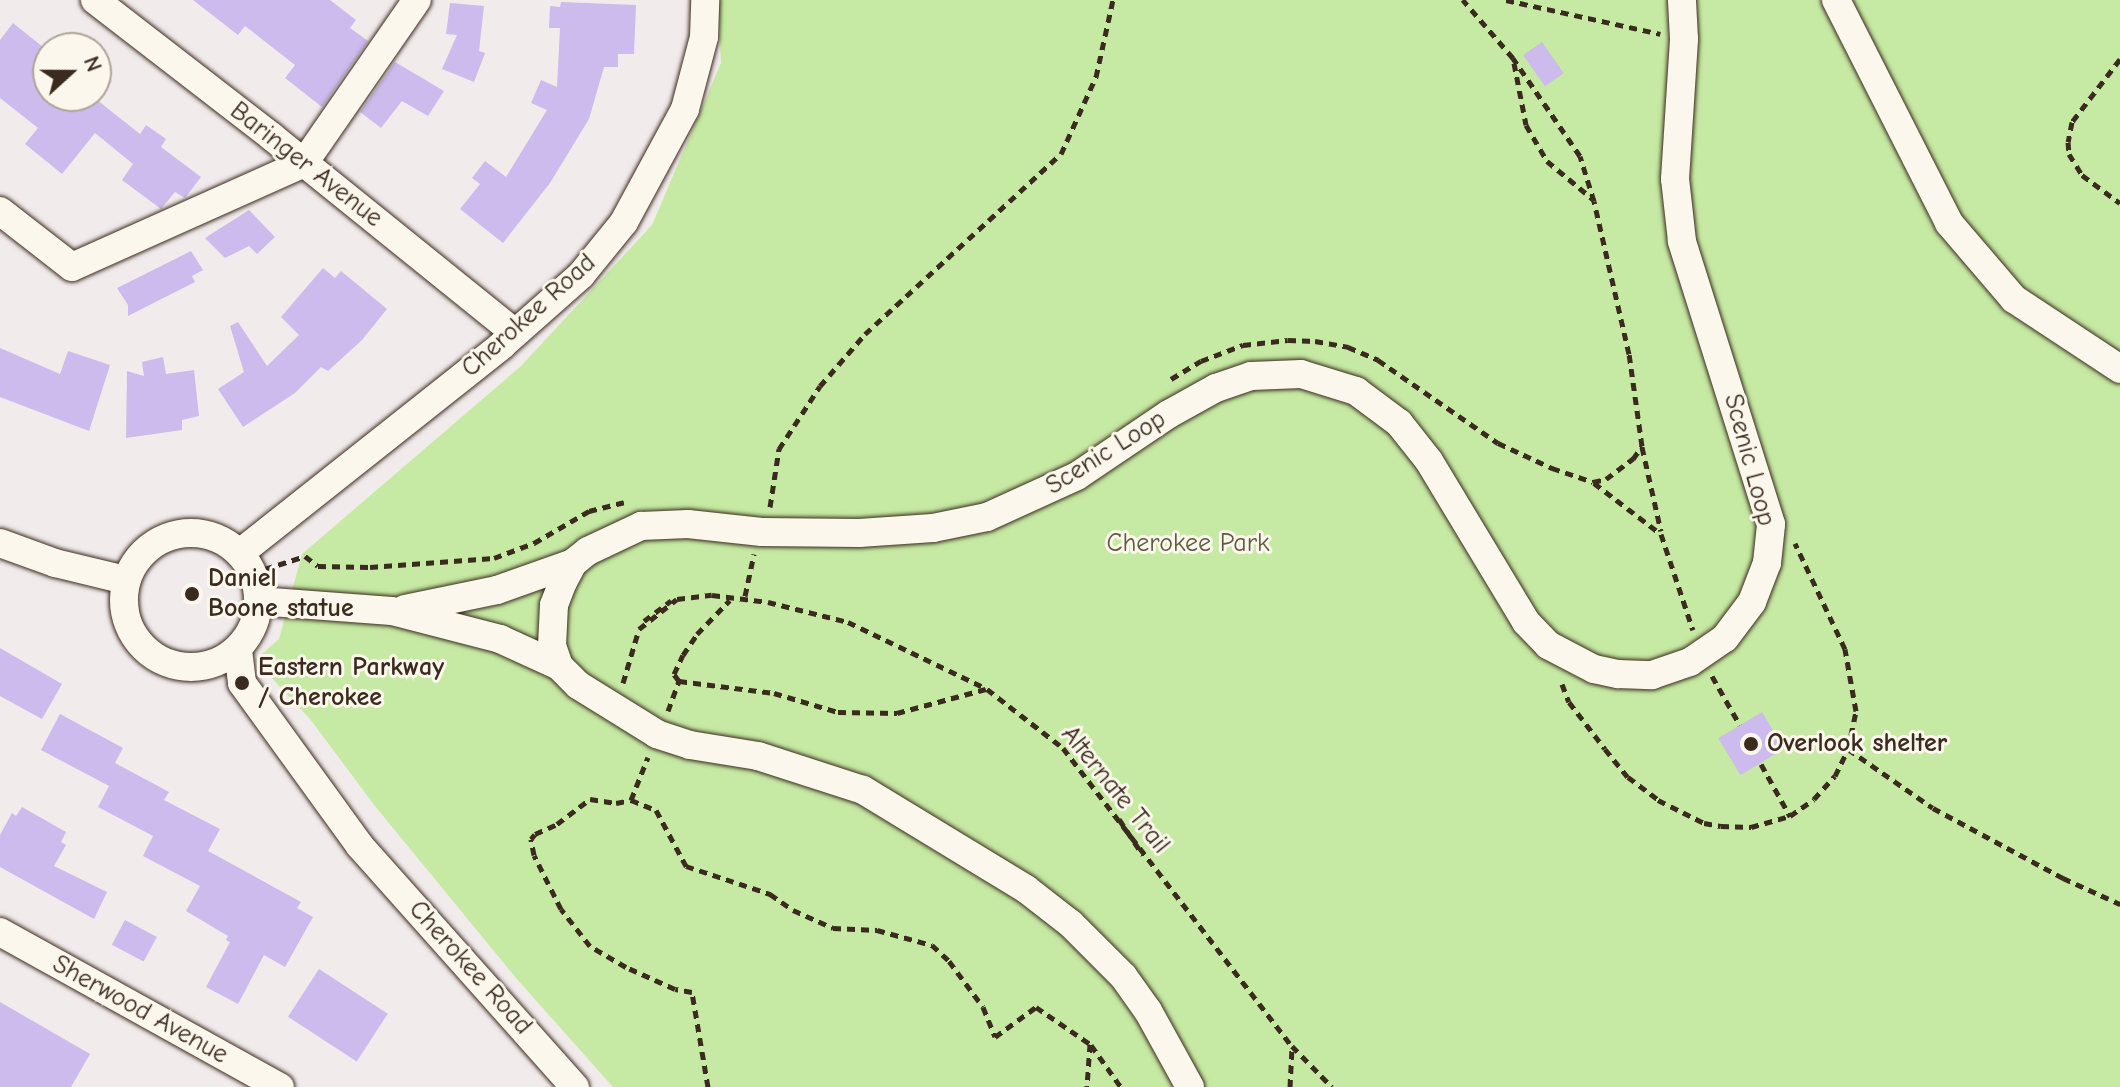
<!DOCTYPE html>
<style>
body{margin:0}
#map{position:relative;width:2120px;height:1087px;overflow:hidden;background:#f2ebec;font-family:"Comic Neue",sans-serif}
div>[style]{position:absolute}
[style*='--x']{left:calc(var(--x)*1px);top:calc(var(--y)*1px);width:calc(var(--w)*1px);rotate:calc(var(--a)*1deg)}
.green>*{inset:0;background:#c6eaa3}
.building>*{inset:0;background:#ccbbec;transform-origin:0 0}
.path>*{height:5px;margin-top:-2.5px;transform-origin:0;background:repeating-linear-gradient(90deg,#3b2a1e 0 8px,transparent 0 14px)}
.roads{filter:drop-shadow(0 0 2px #3b2a1e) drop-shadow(0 0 2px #3b2a1e)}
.minor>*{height:28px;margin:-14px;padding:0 14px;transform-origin:14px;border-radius:14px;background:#fbf7ec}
.minor>.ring{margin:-14px;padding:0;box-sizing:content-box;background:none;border:28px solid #fbf7ec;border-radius:50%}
.path-bridge>*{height:5px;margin-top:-2.5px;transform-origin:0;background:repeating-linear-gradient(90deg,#3b2a1e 0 8px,transparent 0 14px)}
.dots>*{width:22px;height:22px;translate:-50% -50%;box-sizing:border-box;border:4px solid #fbf7ec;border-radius:50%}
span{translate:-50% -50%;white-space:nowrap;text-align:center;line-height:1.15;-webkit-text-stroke:6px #fbf7ec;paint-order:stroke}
.street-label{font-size:26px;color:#3b2a1e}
.park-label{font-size:26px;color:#5e5a3f}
.poi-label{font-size:26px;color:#3b2a1e;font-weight:700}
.left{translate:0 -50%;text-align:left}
.north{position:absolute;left:32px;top:32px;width:80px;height:80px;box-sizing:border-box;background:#fbf7ec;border:2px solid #aea59a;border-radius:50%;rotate:69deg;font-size:22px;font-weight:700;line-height:32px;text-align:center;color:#3b2a1e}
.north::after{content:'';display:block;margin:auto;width:28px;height:36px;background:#3b2a1e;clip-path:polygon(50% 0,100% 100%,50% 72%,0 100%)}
</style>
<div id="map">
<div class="green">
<i style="clip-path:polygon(718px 0,2120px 0,2120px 1087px,613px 1087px,516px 978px,375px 806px,310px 719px,255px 660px,279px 639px,302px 554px,520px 367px,652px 225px,721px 63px)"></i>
</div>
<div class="building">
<i style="clip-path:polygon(193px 0,330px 0,356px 20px,350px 28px,368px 41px,322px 107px,285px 78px,295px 65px,245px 26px,238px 35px)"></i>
<i style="clip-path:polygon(561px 2px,636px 5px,634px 54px,618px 54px,618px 67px,604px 67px,589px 119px,550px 183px,503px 243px,460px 209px,480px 184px,472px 178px,485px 161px,506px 177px,547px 110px,531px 103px,541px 80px,557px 87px,560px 28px,549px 28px,550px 6px,560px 7px)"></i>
<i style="clip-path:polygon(450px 3px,484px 6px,479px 51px,485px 53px,474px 82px,442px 69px,457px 35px,446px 34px)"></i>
<i style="clip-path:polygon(13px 23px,48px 51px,48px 96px,92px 96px,140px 134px,146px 125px,166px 139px,161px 147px,201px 177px,185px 198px,175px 192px,161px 209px,122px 180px,133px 164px,95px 133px,62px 174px,25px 144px,38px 128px,0 98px,0 40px)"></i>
<i style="left:1542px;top:42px;width:38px;height:23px;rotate:55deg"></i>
<i style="clip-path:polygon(395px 62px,444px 91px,428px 116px,402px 101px,381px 128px,360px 112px)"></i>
<i style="clip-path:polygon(249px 210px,275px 237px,257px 254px,249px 246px,225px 258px,205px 238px)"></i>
<i style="clip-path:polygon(191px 251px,203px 270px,192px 276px,195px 282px,128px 316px,128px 305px,117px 288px)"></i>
<i style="clip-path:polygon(323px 268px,335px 278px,341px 271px,387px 309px,362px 340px,328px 371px,321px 367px,295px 393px,243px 427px,218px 389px,244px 372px,230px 326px,238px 322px,267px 366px,299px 335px,281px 317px)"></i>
<i style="clip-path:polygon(0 348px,60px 374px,68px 351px,110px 365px,89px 431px,0 397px)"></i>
<i style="clip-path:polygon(163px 357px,166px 374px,194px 370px,199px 416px,182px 420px,182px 430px,126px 438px,127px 371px,144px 376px,142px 362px)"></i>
<i style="clip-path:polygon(0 648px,62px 684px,42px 719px,0 696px)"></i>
<i style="left:1762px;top:712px;width:43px;height:51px;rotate:59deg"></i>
<i style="clip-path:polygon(60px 714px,123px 748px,115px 763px,169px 792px,164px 800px,220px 829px,208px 851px,301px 902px,297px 908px,313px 917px,285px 967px,264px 955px,238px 1004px,206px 987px,230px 942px,226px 940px,228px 936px,186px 911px,200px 886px,143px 856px,153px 836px,98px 807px,109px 786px,41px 750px)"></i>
<i style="clip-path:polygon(22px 807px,66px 832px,61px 842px,66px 845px,54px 866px,107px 892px,94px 919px,0 867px,0 835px,12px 813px,16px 816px)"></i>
<i style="left:125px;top:920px;width:36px;height:28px;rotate:28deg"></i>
<i style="left:319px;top:969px;width:82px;height:57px;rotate:33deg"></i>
<i style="clip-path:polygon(0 1002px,90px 1054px,71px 1087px,0 1087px)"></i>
</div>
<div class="path">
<i style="--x:1506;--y:0;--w:158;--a:12.4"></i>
<i style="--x:2120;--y:59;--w:79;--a:127.3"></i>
<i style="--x:2072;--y:122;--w:20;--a:101"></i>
<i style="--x:2068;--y:142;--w:12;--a:85"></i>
<i style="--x:2069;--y:154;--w:25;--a:58"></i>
<i style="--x:2082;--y:175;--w:47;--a:36.4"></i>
<i style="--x:1514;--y:63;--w:63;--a:79"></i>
<i style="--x:1526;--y:125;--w:42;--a:59.7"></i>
<i style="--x:1547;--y:161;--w:61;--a:39.7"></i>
<i style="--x:1171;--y:379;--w:35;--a:-31"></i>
<i style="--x:1201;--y:361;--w:45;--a:-20.9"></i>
<i style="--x:1243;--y:345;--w:45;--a:-6.3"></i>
<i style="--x:1288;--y:340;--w:27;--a:2"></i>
<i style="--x:1315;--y:341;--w:34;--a:10"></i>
<i style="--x:1348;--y:347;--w:33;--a:23"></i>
<i style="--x:1378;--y:360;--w:146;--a:34.7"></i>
<i style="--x:1498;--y:443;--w:60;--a:24.8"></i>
<i style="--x:1552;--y:468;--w:43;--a:18.9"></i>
<i style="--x:1593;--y:482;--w:13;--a:-13"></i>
<i style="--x:1606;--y:479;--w:34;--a:-37"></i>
<i style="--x:1633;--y:459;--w:16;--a:-55"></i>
<i style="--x:1642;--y:446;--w:93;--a:-98"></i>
<i style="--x:1629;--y:354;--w:157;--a:-102.9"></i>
<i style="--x:1594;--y:201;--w:47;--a:-107.3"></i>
<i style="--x:1580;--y:156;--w:119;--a:-124.4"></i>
<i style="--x:1513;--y:58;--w:77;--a:-130.8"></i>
<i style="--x:1642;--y:447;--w:86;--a:77.3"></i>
<i style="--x:1594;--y:483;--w:84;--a:37.3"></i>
<i style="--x:1661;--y:534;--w:101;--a:71.6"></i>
<i style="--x:770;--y:507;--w:59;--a:-81.2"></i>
<i style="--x:779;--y:449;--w:75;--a:-56.9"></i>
<i style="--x:820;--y:386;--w:69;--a:-49.1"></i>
<i style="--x:865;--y:334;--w:266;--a:-42.6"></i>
<i style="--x:1061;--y:154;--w:85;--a:-65.6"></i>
<i style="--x:1096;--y:77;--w:79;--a:-77.6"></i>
<i style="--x:265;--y:569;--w:42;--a:-18"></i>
<i style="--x:305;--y:556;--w:16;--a:38"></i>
<i style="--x:318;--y:566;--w:52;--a:1.1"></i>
<i style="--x:370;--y:567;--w:124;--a:-4.2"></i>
<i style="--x:494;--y:558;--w:43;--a:-20.6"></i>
<i style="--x:534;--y:543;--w:64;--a:-30.2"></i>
<i style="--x:589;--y:511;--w:36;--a:-14"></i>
<i style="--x:745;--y:596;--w:43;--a:-77.9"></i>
<i style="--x:644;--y:621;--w:34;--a:-37"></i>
<i style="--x:1712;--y:676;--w:56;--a:60.3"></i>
<i style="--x:679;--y:681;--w:96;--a:7.2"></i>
<i style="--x:774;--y:693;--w:67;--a:16.5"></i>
<i style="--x:838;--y:712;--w:59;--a:1"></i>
<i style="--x:897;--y:713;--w:92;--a:-15.1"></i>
<i style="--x:623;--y:683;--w:56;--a:-73.5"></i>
<i style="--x:639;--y:629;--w:48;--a:-38.3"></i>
<i style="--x:677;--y:599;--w:35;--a:-7"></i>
<i style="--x:712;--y:595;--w:56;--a:7.1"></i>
<i style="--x:768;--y:602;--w:82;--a:14"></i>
<i style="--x:848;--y:622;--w:154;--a:25.7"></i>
<i style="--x:987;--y:689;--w:96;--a:37.8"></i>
<i style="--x:1063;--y:748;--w:376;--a:52.5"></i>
<i style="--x:1292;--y:1046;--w:57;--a:45.7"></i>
<i style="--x:1562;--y:684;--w:19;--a:69"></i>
<i style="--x:1569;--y:702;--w:59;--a:52.5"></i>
<i style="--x:1605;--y:749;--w:36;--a:51"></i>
<i style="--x:1628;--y:777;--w:38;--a:37"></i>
<i style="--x:1658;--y:800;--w:51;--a:26.6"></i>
<i style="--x:1704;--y:823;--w:17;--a:10"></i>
<i style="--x:1721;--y:826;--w:30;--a:2"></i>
<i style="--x:1751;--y:827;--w:41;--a:-15.8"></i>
<i style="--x:1790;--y:816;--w:29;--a:-35"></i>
<i style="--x:1814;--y:799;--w:31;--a:-48"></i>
<i style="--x:1835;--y:776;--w:30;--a:-64"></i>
<i style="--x:1848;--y:749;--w:39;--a:-78"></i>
<i style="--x:1856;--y:711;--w:63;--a:-100.1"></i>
<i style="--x:1845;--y:649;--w:117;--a:-115.3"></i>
<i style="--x:668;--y:711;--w:32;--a:-70"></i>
<i style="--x:679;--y:681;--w:9;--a:-126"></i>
<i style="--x:674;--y:674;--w:21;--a:-65"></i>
<i style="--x:683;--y:655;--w:25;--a:-56"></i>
<i style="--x:697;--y:634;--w:47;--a:-45.9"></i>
<i style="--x:1848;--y:749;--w:103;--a:34.8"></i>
<i style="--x:1933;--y:808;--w:148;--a:28.3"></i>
<i style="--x:2063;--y:878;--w:63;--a:24.5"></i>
<i style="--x:1761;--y:764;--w:60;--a:60.9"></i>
<i style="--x:631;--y:800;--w:46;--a:-68.4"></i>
<i style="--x:1091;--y:1045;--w:52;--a:54.5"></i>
<i style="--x:708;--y:1087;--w:96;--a:-99.6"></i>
<i style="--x:692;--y:992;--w:17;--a:-170"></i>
<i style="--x:675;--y:989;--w:54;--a:-155.8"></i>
<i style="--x:626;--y:967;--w:42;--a:-149.7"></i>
<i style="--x:590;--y:946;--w:47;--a:-128.1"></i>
<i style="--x:561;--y:909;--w:60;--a:-116.6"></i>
<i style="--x:534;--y:855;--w:16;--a:-101"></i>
<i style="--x:531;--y:839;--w:6;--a:-51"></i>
<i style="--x:535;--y:834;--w:24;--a:-24"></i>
<i style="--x:557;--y:824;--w:41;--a:-37.1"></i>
<i style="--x:590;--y:799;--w:26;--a:9"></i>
<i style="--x:616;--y:803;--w:15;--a:-11"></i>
<i style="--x:631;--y:800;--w:27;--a:22"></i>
<i style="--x:656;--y:810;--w:64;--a:61.8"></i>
<i style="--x:686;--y:866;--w:89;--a:18.4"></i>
<i style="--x:770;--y:894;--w:28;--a:35"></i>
<i style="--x:793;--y:910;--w:44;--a:24.2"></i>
<i style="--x:833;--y:928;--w:44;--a:2.6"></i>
<i style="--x:877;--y:930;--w:57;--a:15.3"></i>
<i style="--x:932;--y:945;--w:23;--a:43"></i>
<i style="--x:949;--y:961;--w:57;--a:53.5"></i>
<i style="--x:983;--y:1007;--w:32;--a:68"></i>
<i style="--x:995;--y:1037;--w:51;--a:-36.2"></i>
<i style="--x:1036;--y:1007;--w:65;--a:34.4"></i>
<i style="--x:1090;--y:1044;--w:43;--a:94"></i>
<i style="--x:1290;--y:1087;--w:40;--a:-87.1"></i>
</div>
<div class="roads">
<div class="minor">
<i style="--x:95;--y:0;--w:224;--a:37.7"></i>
<i style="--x:272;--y:137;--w:312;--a:38.9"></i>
<i style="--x:1836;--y:0;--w:250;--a:63.1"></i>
<i style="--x:1949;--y:223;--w:100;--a:49.5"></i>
<i style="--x:2014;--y:299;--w:127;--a:33.4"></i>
<i style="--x:0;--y:211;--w:91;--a:37.9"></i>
<i style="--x:72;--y:267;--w:254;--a:-24.1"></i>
<i style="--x:304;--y:163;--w:198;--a:-55.3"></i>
<i class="ring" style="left:124px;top:533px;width:106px;height:106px"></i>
<i style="--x:0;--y:543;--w:59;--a:20"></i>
<i style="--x:55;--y:563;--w:73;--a:13.5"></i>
<i style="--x:240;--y:553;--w:335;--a:-38.4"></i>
<i style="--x:502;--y:345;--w:106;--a:-41.5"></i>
<i style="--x:581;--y:275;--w:68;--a:-50.9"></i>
<i style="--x:624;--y:222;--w:128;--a:-61.6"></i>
<i style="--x:685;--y:109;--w:74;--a:-75.2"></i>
<i style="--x:704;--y:37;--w:37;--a:-88"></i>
<i style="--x:258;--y:601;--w:134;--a:4.3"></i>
<i style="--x:392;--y:611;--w:112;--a:14.5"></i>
<i style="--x:500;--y:639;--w:65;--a:24.6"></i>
<i style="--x:405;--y:609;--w:94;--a:-11.7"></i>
<i style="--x:497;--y:590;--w:81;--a:-19.6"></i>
<i style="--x:238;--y:650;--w:33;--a:83"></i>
<i style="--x:242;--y:683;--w:201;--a:54.1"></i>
<i style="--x:360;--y:846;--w:323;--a:48.3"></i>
<i style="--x:0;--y:932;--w:320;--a:29"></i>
<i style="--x:1190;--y:1087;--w:87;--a:-118.9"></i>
<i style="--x:1148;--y:1011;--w:43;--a:-125.5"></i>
<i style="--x:1123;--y:976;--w:74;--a:-135"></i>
<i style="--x:1071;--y:924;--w:57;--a:-142.1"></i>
<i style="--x:1026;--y:889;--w:191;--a:-148.7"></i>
<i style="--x:863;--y:790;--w:110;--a:-162.1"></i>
<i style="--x:758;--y:756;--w:69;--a:-170.8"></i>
<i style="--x:690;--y:745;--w:35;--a:-162"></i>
<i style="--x:657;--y:734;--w:93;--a:-148.2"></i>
<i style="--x:578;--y:685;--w:27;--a:-135"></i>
<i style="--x:559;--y:666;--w:21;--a:-109"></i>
<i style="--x:552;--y:646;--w:41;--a:-87.2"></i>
<i style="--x:554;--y:605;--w:25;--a:-69"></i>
<i style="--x:563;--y:582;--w:21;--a:-62"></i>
<i style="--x:573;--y:563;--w:19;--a:-39"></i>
<i style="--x:588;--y:551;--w:59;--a:-25.3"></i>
<i style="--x:641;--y:526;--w:47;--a:-2.4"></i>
<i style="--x:688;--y:524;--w:74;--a:6.2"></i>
<i style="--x:762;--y:532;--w:97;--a:0.6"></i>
<i style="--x:859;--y:533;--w:74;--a:-3.9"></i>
<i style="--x:933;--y:528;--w:55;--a:-11.5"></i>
<i style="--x:987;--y:517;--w:99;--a:-24.5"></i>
<i style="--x:1077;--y:476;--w:111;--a:-34"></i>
<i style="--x:1169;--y:414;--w:54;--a:-29"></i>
<i style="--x:1216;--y:388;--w:37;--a:-19"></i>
<i style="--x:1251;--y:376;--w:50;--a:-2.3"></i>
<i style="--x:1301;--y:374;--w:58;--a:17.2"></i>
<i style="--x:1356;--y:391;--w:54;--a:36.7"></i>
<i style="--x:1399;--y:423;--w:48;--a:51.7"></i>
<i style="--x:1429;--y:461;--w:188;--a:58.9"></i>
<i style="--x:1526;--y:622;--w:32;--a:46"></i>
<i style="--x:1548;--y:645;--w:52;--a:27.6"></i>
<i style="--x:1594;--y:669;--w:25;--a:12"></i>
<i style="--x:1618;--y:674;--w:34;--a:2"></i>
<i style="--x:1652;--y:675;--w:40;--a:-18.9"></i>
<i style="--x:1690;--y:662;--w:42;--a:-34.4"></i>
<i style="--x:1725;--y:638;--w:45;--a:-53.1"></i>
<i style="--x:1752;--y:602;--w:42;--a:-69"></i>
<i style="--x:1767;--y:563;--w:39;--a:-84"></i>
<i style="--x:1771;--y:524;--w:297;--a:-107.5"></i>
<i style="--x:1682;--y:241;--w:62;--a:-96.4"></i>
<i style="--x:1675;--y:179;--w:140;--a:-86.3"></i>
<i style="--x:1684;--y:39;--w:39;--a:-93"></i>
</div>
</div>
<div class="path-bridge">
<i style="--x:1119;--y:819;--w:43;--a:56.3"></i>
</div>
<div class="dots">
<i style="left:192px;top:594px;background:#3b2a1e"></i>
<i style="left:242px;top:683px;background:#3b2a1e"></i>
<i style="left:1751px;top:744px;background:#3b2a1e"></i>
</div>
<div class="street-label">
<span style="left:306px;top:165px;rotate:38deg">Baringer Avenue</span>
<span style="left:529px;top:316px;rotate:-42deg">Cherokee Road</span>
<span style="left:1106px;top:453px;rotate:-32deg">Scenic Loop</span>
<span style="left:1749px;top:460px;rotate:75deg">Scenic Loop</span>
<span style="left:1115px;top:790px;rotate:51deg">Alternate Trail</span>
<span style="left:470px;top:968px;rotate:48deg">Cherokee Road</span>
<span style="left:140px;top:1010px;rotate:29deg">Sherwood Avenue</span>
</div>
<div class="park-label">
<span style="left:1188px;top:544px">Cherokee Park</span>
</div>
<div class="poi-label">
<span class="left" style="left:208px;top:594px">Daniel<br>Boone statue</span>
<span class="left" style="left:258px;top:683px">Eastern Parkway<br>/ Cherokee</span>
<span class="left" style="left:1767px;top:744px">Overlook shelter</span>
</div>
<div class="north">N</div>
</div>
